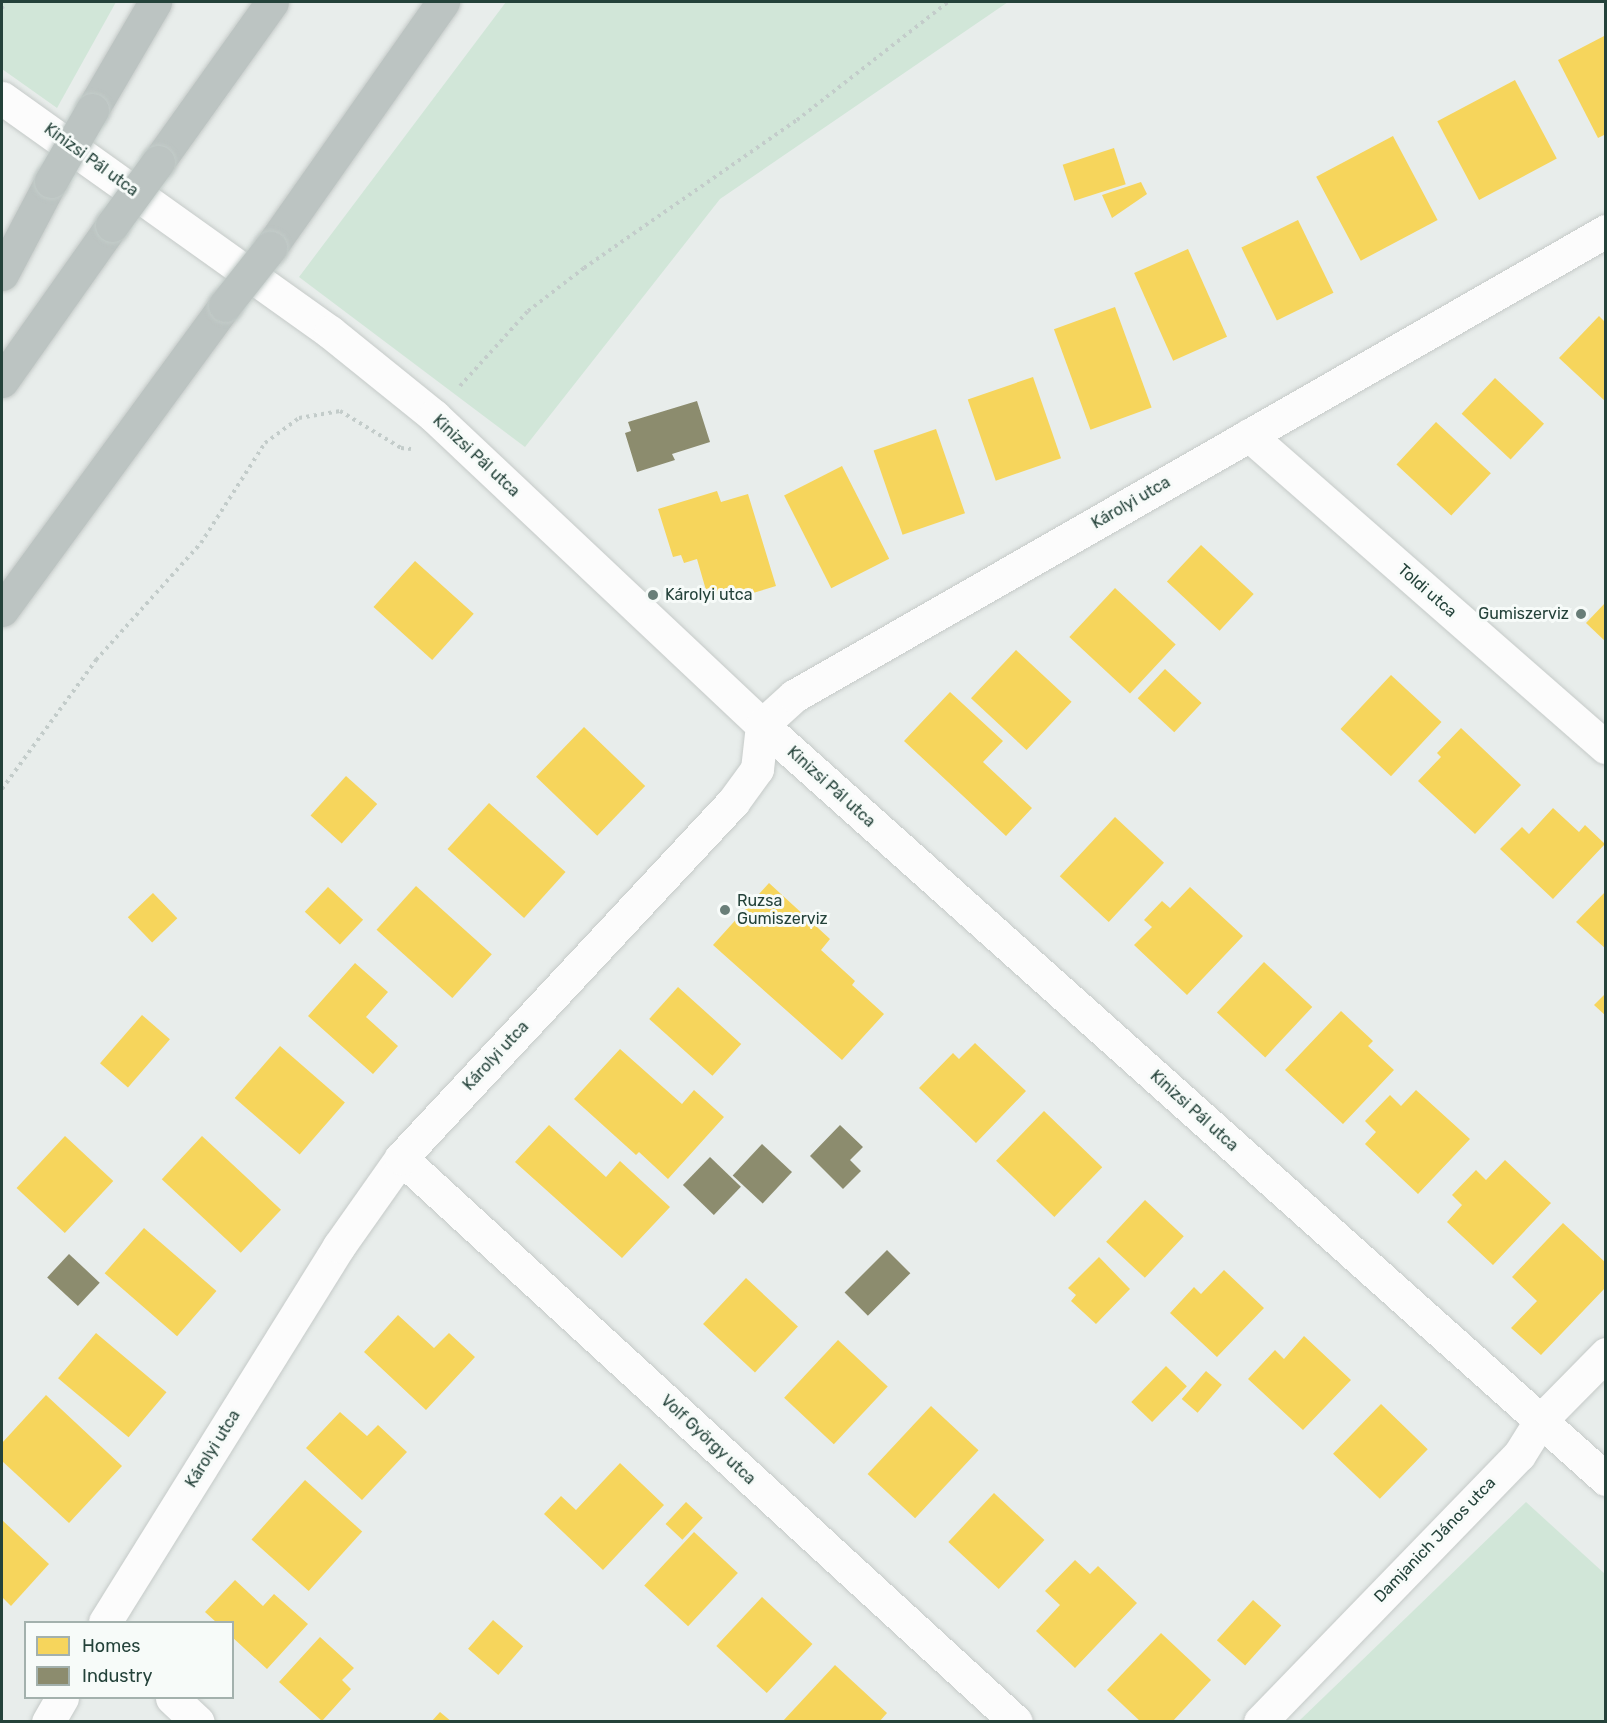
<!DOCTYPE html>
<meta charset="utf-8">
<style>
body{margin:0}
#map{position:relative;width:1607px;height:1723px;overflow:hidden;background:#e8edeb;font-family:Rubik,sans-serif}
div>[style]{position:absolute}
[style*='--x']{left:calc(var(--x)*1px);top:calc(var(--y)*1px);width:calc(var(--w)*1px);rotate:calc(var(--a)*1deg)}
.green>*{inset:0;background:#d1e6d8}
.homes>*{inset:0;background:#f6d55c;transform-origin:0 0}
.industry>*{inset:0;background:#8c8c6e;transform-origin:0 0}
.path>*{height:4px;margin-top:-2px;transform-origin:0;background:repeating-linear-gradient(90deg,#c3ccca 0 3px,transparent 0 7.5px)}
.roads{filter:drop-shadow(0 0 2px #c5cac8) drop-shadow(0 0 2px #c5cac8)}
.minor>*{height:33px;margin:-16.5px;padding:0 16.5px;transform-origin:16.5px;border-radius:16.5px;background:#fcfcfc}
.tertiary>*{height:33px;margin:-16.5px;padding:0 16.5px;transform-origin:16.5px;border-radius:16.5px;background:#fcfcfc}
.motorway>*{height:33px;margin:-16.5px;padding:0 16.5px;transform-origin:16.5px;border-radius:16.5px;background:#bcc4c2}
.bridges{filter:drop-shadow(0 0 2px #c3ccc9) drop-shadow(0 0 2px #c3ccc9)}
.motorway-bridge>*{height:33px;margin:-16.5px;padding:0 16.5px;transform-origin:16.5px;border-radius:16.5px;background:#bcc4c2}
.dots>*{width:16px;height:16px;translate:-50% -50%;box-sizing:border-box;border:3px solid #f7fbf9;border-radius:50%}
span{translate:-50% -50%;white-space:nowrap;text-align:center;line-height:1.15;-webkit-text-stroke:6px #f7fbf9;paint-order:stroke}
.street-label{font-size:16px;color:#24423a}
.poi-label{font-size:16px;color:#24423a}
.left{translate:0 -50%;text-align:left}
.right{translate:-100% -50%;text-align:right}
.frame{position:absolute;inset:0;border:3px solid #24423a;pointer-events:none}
.legend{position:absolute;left:24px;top:1621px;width:210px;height:78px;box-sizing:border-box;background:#f7fbf9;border:2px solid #a3b1ad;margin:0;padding:8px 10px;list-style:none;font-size:18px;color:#24423a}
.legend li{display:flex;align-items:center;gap:12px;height:30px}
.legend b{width:30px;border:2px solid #a3b1ad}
</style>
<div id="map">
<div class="green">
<i style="clip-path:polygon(2px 2px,116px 2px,57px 108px,2px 69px)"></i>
<i style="clip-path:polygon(506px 2px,1008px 2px,720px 199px,525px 447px,299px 277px)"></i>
<i style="clip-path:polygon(1526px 1502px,1605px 1574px,1605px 1721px,1299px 1721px)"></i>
</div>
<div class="homes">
<i style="clip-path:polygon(1606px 35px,1606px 134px,1598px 138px,1558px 60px)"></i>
<i style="left:1515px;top:80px;width:89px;height:88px;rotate:62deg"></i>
<i style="left:1393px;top:136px;width:95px;height:87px;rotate:62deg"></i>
<i style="left:1114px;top:148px;width:38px;height:54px;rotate:72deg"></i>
<i style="clip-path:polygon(1141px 182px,1147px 194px,1112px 218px,1102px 195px)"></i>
<i style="left:1298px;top:220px;width:81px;height:63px;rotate:64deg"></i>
<i style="left:1188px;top:249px;width:96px;height:59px;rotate:66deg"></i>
<i style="left:1115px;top:307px;width:107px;height:65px;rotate:70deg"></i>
<i style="clip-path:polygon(1599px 316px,1606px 323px,1606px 402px,1559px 358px)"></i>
<i style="left:1033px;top:377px;width:86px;height:69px;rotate:71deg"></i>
<i style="left:1495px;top:378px;width:67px;height:49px;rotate:43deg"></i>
<i style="left:1436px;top:422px;width:75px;height:58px;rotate:43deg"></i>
<i style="left:936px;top:429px;width:89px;height:66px;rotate:71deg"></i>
<i style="left:842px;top:466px;width:104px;height:65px;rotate:63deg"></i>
<i style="clip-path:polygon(717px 491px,721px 502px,748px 494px,776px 586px,743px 596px,741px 588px,708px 597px,697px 559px,684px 563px,681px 555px,673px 557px,658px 509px)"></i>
<i style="left:1201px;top:545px;width:72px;height:50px;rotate:43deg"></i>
<i style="left:415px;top:561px;width:79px;height:62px;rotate:42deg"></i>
<i style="left:1115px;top:588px;width:83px;height:67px;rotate:43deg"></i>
<i style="clip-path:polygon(1606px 602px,1606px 642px,1586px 623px)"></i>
<i style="left:1016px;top:650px;width:76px;height:66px;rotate:43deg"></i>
<i style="left:1165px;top:669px;width:50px;height:40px;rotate:43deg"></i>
<i style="left:1391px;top:675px;width:69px;height:74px;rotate:43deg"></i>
<i style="clip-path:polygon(950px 692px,1003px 741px,983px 762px,1032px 808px,1006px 836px,904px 741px)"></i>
<i style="left:584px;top:727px;width:85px;height:69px;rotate:44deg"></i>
<i style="clip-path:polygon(1461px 728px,1521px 785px,1475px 834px,1418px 781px,1441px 757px,1437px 753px)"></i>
<i style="left:346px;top:776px;width:42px;height:53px;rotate:42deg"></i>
<i style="left:489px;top:803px;width:103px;height:62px;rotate:42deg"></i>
<i style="clip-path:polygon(1553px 808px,1579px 832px,1585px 825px,1605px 844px,1553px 899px,1500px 849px,1522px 827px,1529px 834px)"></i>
<i style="left:1115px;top:817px;width:67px;height:81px;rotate:43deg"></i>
<i style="clip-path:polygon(769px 883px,830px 939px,821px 950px,855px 981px,852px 985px,884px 1014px,842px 1060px,713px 945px)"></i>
<i style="left:416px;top:886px;width:102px;height:59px;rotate:42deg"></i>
<i style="left:328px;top:887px;width:48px;height:34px;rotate:43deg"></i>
<i style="clip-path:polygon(1190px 887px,1243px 936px,1187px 995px,1134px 945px,1152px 927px,1144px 920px,1162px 901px,1170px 908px)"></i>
<i style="clip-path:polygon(1606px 891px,1606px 949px,1576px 922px)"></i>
<i style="left:153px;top:893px;width:35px;height:35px;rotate:46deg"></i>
<i style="left:1264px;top:962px;width:66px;height:69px;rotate:43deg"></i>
<i style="clip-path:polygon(355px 963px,388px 992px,366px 1017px,398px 1046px,373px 1074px,308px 1016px)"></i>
<i style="left:678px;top:987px;width:85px;height:43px;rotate:42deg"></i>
<i style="clip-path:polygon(1606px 993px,1606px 1016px,1594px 1005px)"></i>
<i style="clip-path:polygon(1341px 1011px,1373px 1041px,1368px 1046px,1394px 1070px,1343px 1124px,1285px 1070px)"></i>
<i style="left:142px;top:1015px;width:37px;height:64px;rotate:41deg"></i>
<i style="clip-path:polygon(975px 1043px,1026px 1091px,976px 1143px,919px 1088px,953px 1053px,959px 1059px)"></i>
<i style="left:280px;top:1046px;width:86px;height:69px;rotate:41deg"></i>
<i style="clip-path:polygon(620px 1049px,682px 1104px,694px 1090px,724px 1117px,668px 1179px,639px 1152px,636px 1155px,574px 1099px)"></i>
<i style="clip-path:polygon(1416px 1090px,1470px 1139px,1418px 1194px,1365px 1144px,1376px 1132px,1365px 1121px,1390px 1095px,1401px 1106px)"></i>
<i style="left:1044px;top:1111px;width:81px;height:69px;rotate:44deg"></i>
<i style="clip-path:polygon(549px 1125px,606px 1177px,620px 1161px,670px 1207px,622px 1258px,515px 1162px)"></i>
<i style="left:65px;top:1136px;width:66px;height:71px;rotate:43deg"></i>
<i style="left:202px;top:1136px;width:108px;height:59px;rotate:43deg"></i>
<i style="clip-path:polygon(1505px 1160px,1551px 1203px,1493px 1265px,1447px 1222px,1462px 1205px,1452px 1195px,1476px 1170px,1486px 1180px)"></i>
<i style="left:1145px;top:1200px;width:53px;height:57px;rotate:43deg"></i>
<i style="clip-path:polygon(1563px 1223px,1606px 1263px,1606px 1287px,1541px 1355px,1511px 1328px,1537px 1301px,1512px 1277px)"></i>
<i style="left:144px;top:1228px;width:96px;height:60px;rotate:41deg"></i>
<i style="clip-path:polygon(1099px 1257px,1130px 1289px,1096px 1324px,1071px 1301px,1076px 1295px,1068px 1288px)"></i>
<i style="clip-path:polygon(1224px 1270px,1264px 1308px,1217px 1357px,1170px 1313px,1194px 1287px,1201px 1294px)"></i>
<i style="left:746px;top:1278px;width:71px;height:63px;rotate:43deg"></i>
<i style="clip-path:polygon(398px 1315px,434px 1348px,449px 1333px,475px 1357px,426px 1410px,364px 1352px)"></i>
<i style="left:96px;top:1333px;width:92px;height:59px;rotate:40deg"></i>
<i style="clip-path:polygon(1304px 1336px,1351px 1380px,1303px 1430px,1248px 1379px,1275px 1350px,1284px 1359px)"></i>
<i style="left:838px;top:1340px;width:68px;height:79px;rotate:43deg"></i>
<i style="left:1166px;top:1366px;width:29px;height:50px;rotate:44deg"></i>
<i style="left:1206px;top:1371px;width:21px;height:37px;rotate:41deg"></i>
<i style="clip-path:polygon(46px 1395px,122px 1466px,69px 1523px,2px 1461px,2px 1443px)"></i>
<i style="left:1381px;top:1404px;width:65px;height:69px;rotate:44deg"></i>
<i style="left:931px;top:1406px;width:65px;height:93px;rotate:43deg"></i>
<i style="clip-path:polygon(340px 1412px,367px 1436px,378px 1425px,407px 1452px,362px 1500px,306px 1448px)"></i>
<i style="clip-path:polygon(620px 1463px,664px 1505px,603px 1570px,544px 1514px,561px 1496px,576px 1510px)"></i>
<i style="left:305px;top:1480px;width:77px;height:80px;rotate:42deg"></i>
<i style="left:994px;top:1493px;width:69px;height:67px;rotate:43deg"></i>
<i style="left:686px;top:1502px;width:23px;height:30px;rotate:43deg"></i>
<i style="clip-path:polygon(2px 1520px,49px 1564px,11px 1606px,2px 1597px)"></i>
<i style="left:694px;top:1532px;width:60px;height:73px;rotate:43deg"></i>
<i style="clip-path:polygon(1075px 1560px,1090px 1574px,1098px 1566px,1137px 1603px,1075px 1668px,1036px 1631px,1060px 1605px,1045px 1591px)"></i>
<i style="clip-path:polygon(235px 1580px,263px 1606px,274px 1594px,308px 1624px,267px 1669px,232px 1637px,232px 1622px,216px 1622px,205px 1612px)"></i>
<i style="left:762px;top:1597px;width:69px;height:67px;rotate:43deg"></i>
<i style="left:1253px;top:1600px;width:38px;height:54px;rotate:42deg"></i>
<i style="left:493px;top:1620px;width:40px;height:38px;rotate:41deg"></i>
<i style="clip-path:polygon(1161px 1633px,1211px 1680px,1172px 1722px,1141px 1722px,1107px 1690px)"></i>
<i style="clip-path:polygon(320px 1637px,354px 1668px,342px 1680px,351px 1689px,322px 1721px,279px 1682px)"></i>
<i style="clip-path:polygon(835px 1665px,887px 1713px,879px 1722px,782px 1722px)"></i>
<i style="clip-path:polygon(440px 1712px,452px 1722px,431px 1722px)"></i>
</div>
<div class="industry">
<i style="clip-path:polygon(697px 401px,710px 442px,672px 454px,675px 460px,637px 472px,625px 433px,631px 431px,628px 422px)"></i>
<i style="clip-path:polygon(840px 1125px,863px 1147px,850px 1160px,861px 1171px,843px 1189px,810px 1156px)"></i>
<i style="left:762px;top:1144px;width:41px;height:43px;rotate:43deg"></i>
<i style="left:710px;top:1157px;width:43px;height:39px;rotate:44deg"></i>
<i style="left:887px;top:1250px;width:33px;height:60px;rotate:45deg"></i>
<i style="left:69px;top:1254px;width:42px;height:32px;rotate:43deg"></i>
</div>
<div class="path">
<i style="--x:2;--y:9;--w:7;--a:-74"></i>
<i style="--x:460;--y:386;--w:101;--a:-47.8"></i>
<i style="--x:528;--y:311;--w:71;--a:-37.5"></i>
<i style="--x:584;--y:268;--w:259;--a:-34.8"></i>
<i style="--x:797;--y:120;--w:192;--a:-38"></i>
<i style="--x:2;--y:789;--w:160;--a:-53.9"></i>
<i style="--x:96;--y:660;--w:157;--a:-48.1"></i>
<i style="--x:201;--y:543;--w:119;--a:-57.4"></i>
<i style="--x:265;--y:443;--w:42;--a:-36.3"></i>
<i style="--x:299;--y:418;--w:42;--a:-9.7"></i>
<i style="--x:340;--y:411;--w:71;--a:31.2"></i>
<i style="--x:401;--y:448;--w:10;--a:6"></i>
</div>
<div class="roads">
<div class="minor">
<i style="--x:1249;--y:435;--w:474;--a:41.2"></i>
<i style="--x:762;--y:725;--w:43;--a:-42.2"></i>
<i style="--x:794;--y:696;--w:936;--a:-29.8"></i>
<i style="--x:401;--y:1158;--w:834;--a:42.52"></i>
<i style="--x:172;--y:1698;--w:35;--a:43"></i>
<i style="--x:1260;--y:1722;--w:372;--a:-45.9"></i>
<i style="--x:1519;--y:1455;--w:40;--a:-58"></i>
<i style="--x:1540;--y:1421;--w:94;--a:-45.4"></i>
</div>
<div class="tertiary">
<i style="--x:2;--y:98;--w:403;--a:35.5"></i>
<i style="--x:330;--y:332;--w:134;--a:38.9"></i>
<i style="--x:434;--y:416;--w:451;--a:43.3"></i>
<i style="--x:762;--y:725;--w:1132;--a:41.78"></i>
<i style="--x:105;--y:1622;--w:443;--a:-58.1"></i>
<i style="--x:339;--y:1246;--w:108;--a:-54.8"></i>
<i style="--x:401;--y:1158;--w:487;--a:-47"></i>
<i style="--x:733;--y:802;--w:41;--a:-54"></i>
<i style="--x:757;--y:769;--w:44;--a:-83.5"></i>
<i style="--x:48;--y:1722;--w:28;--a:-60"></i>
</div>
<div class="motorway">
<i style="--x:92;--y:110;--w:125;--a:-59.7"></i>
<i style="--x:158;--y:162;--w:196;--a:-54.5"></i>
<i style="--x:270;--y:248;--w:301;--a:-54.9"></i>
<i style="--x:2;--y:274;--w:105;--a:-62.2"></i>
<i style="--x:2;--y:381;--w:191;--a:-54.8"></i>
<i style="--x:2;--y:610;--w:378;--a:-53.8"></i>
</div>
</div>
<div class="bridges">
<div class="motorway-bridge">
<i style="--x:51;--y:181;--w:82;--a:-60"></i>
<i style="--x:112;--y:225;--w:78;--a:-53.9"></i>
<i style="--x:225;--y:305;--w:73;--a:-51.7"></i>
</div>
</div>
<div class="dots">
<i style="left:653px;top:595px;background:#697e78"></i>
<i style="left:1581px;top:614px;background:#697e78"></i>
<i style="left:725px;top:910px;background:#697e78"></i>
</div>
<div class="street-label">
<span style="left:91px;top:160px;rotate:36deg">Kinizsi Pál utca</span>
<span style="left:476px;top:456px;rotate:43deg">Kinizsi Pál utca</span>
<span style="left:1131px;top:503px;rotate:-30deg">Károlyi utca</span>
<span style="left:1427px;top:591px;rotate:41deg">Toldi utca</span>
<span style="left:831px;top:787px;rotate:42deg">Kinizsi Pál utca</span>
<span style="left:496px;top:1056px;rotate:-47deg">Károlyi utca</span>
<span style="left:1194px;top:1111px;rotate:42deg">Kinizsi Pál utca</span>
<span style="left:708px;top:1440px;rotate:43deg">Volf György utca</span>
<span style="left:213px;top:1449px;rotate:-58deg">Károlyi utca</span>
<span style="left:1435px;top:1540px;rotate:-46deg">Damjanich János utca</span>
</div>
<div class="poi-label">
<span class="left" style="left:665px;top:595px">Károlyi utca</span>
<span class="right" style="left:1569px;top:614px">Gumiszerviz</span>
<span class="left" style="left:737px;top:910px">Ruzsa<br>Gumiszerviz</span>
</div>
<div class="frame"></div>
<ul class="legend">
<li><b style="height:16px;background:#f6d55c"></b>Homes</li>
<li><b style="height:16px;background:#8c8c6e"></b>Industry</li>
</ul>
</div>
